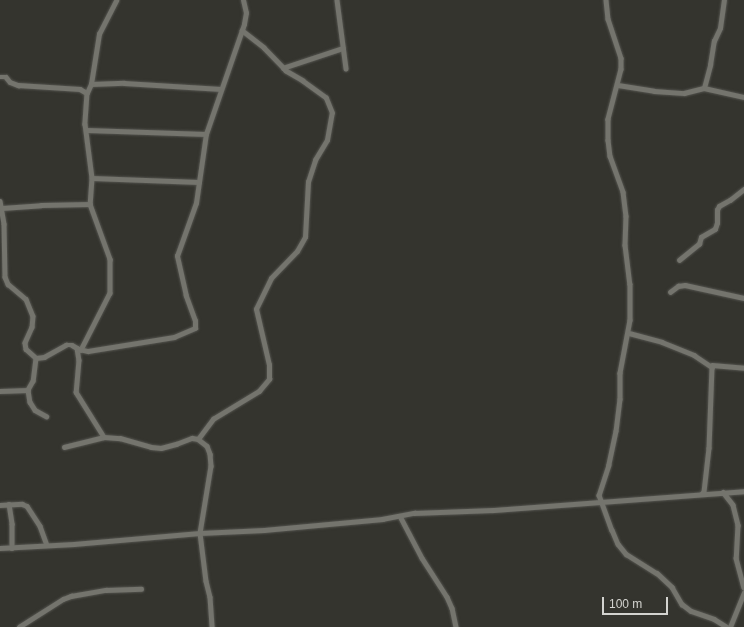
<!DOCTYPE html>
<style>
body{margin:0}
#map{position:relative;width:744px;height:627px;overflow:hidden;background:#34342e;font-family:Arial,sans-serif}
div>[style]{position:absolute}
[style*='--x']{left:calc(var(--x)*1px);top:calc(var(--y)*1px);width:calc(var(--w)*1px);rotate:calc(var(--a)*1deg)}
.roads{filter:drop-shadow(0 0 1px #53534e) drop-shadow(0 0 1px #53534e)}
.minor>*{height:4.5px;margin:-2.25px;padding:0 2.25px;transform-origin:2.25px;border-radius:2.25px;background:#74746d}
span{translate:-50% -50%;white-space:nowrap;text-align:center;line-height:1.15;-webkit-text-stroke:4px #34342e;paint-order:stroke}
.scale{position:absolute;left:602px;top:597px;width:66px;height:18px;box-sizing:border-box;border:2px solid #d3d3cf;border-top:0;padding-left:5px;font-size:12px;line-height:14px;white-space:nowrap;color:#d3d3cf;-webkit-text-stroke:3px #34342e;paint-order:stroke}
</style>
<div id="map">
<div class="roads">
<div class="minor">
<i style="--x:337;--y:0;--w:69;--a:82.5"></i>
<i style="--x:606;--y:0;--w:19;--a:84"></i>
<i style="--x:608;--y:19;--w:41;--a:71.6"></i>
<i style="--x:621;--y:58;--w:11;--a:90"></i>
<i style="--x:621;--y:69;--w:52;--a:104.6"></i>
<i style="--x:608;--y:119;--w:21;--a:90"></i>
<i style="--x:608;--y:140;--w:16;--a:83"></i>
<i style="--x:610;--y:156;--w:38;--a:70"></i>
<i style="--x:623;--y:192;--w:24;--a:83"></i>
<i style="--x:626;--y:216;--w:29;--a:92"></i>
<i style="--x:625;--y:245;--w:39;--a:83"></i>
<i style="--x:630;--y:284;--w:36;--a:90"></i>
<i style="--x:630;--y:320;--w:54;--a:100.7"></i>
<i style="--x:620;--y:373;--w:26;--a:90"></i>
<i style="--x:620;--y:399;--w:32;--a:97"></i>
<i style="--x:616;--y:431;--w:35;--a:102"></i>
<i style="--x:609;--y:465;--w:32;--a:108"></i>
<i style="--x:599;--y:495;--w:37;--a:70"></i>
<i style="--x:612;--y:530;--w:15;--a:67"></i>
<i style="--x:618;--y:544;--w:13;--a:51"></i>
<i style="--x:626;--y:554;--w:36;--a:32"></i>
<i style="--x:657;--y:573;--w:21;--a:43"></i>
<i style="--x:672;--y:587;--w:20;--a:60"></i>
<i style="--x:682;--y:604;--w:11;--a:38"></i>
<i style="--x:691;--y:611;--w:24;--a:19"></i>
<i style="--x:714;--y:619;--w:15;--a:32"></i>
<i style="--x:283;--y:68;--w:63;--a:-18.4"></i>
<i style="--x:0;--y:77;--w:6;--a:0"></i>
<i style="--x:6;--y:77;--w:6;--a:51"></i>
<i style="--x:10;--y:82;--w:9;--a:21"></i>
<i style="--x:18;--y:85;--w:62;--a:3.7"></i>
<i style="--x:80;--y:89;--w:8;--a:30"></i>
<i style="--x:87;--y:93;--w:31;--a:94"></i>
<i style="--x:85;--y:124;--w:54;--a:82.6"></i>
<i style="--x:92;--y:178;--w:26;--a:94"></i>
<i style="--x:90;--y:204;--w:59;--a:70"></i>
<i style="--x:110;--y:259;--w:34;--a:90"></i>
<i style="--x:110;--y:293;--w:64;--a:117"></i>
<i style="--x:91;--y:84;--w:33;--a:-2"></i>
<i style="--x:124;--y:83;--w:97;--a:3.5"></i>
<i style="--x:618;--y:85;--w:36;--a:9"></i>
<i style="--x:654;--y:91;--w:30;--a:4"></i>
<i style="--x:684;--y:93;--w:21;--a:-14"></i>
<i style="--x:704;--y:88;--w:41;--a:12.7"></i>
<i style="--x:704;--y:88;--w:24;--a:-75"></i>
<i style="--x:710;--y:65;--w:24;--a:-81"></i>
<i style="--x:714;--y:41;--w:14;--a:-65"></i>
<i style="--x:720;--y:28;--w:28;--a:-82"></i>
<i style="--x:87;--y:93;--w:10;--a:-66"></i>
<i style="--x:91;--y:84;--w:51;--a:-80.9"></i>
<i style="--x:99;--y:34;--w:38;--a:-63"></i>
<i style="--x:87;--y:130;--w:119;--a:1.9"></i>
<i style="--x:92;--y:178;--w:107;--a:2.1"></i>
<i style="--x:0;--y:201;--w:23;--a:80"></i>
<i style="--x:4;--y:224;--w:53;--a:88.9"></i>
<i style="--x:5;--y:277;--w:8;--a:67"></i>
<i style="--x:8;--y:284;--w:23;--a:40"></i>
<i style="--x:26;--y:299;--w:18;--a:68"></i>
<i style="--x:33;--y:316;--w:11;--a:95"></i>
<i style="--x:32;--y:327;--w:17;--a:114"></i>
<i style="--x:25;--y:343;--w:6;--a:81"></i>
<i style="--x:26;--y:349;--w:13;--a:42"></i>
<i style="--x:36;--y:358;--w:23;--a:97"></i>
<i style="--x:33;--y:381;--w:10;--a:119"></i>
<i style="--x:28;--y:390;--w:12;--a:81"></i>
<i style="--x:30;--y:402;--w:9;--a:58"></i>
<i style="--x:35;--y:410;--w:13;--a:29"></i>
<i style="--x:2;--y:208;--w:39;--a:-4"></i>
<i style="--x:41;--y:205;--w:49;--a:-1.2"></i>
<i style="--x:679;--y:260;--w:26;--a:-39"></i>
<i style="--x:699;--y:244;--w:7;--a:-74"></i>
<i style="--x:701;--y:237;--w:16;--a:-30"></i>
<i style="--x:715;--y:229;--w:6;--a:-72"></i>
<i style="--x:717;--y:223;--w:13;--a:-90"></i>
<i style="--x:717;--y:210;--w:4;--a:-63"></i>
<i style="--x:719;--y:206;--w:13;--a:-29"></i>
<i style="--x:730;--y:200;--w:18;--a:-38"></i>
<i style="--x:670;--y:292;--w:10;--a:-37"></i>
<i style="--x:678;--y:286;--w:7;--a:-8"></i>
<i style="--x:685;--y:285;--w:60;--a:12.4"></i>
<i style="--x:629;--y:333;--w:34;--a:15"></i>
<i style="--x:662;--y:342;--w:35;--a:22"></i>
<i style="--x:694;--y:355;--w:22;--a:34"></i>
<i style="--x:712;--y:367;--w:81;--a:92.1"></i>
<i style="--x:709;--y:448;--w:44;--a:96.5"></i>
<i style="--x:704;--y:492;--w:3;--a:135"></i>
<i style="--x:77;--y:348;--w:12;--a:81"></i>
<i style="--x:79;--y:360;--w:32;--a:95"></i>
<i style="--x:76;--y:392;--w:53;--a:58.1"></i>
<i style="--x:36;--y:358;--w:8;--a:-7"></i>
<i style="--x:44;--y:357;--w:25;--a:-29"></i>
<i style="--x:66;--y:345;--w:6;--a:0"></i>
<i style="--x:72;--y:345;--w:8;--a:30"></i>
<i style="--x:79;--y:349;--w:9;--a:13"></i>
<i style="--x:88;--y:351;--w:87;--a:-9.2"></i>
<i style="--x:174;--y:337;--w:23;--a:-23"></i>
<i style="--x:195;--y:328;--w:7;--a:-90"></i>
<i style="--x:195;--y:321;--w:27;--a:-110"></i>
<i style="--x:186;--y:296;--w:41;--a:-102.7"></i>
<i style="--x:177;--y:256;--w:56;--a:-70.3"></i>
<i style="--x:196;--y:203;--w:70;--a:-81.8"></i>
<i style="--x:206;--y:134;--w:116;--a:-70.9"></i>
<i style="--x:244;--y:24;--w:11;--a:-80"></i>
<i style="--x:246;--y:13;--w:13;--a:-103"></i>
<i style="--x:712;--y:365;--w:32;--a:5"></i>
<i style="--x:0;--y:391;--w:28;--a:-2"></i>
<i style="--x:198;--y:439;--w:25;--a:-53"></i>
<i style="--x:213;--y:419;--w:54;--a:-31.3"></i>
<i style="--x:259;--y:391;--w:16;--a:-50"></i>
<i style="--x:269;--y:379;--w:14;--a:-90"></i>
<i style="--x:269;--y:365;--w:57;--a:-103.1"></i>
<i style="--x:256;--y:309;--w:34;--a:-64"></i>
<i style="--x:271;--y:278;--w:37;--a:-46"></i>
<i style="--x:297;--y:251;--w:16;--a:-60"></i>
<i style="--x:305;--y:237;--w:55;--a:-86.9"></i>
<i style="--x:308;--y:182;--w:23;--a:-72"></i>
<i style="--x:315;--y:160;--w:23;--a:-59"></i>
<i style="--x:327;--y:140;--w:27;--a:-80"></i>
<i style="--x:332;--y:113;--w:16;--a:-112"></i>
<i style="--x:326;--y:98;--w:29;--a:-144"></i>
<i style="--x:303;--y:81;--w:20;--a:-150"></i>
<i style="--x:286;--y:71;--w:32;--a:-134"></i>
<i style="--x:264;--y:48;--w:28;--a:-142"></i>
<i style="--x:64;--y:447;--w:41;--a:-14"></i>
<i style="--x:104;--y:437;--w:16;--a:4"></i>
<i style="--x:120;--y:438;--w:32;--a:16"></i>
<i style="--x:151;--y:447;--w:10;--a:6"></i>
<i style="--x:161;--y:448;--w:16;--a:-15"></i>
<i style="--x:176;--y:444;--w:17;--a:-21"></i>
<i style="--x:192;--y:438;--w:6;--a:9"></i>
<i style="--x:198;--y:439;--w:11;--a:38"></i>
<i style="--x:207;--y:446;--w:9;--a:69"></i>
<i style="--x:210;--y:454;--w:12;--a:85"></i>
<i style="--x:211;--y:466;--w:68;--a:99.3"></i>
<i style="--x:200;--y:533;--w:48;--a:82.9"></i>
<i style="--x:206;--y:581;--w:16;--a:76"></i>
<i style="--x:210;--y:597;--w:30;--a:86"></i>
<i style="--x:723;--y:492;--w:16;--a:52"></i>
<i style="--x:733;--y:505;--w:21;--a:76"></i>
<i style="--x:738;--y:525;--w:33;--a:93"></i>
<i style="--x:736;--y:558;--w:30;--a:75"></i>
<i style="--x:9;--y:504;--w:20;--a:81"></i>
<i style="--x:12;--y:524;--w:24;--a:90"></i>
<i style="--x:0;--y:505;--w:22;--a:-3"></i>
<i style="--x:22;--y:504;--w:5;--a:22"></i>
<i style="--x:27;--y:506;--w:24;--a:57"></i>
<i style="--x:40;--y:526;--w:20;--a:70"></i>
<i style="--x:400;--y:516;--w:47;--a:62.4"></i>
<i style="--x:422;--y:558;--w:46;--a:57.3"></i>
<i style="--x:447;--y:597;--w:12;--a:66"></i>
<i style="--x:452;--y:608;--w:19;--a:78"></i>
<i style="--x:0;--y:548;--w:74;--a:-3.1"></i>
<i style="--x:74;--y:544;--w:126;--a:-5"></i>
<i style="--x:200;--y:533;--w:64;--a:-2.7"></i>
<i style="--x:264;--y:530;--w:119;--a:-5.3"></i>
<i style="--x:382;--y:519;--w:33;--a:-11"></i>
<i style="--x:414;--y:513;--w:79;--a:-2.2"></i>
<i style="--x:493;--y:510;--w:252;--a:-4.3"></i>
<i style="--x:19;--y:627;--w:52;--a:-32.5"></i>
<i style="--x:63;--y:599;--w:9;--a:-21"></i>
<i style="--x:71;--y:596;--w:36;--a:-10"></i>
<i style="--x:106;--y:590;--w:35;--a:-2"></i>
<i style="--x:730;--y:627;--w:37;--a:-68"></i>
</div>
</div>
<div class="scale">100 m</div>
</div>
